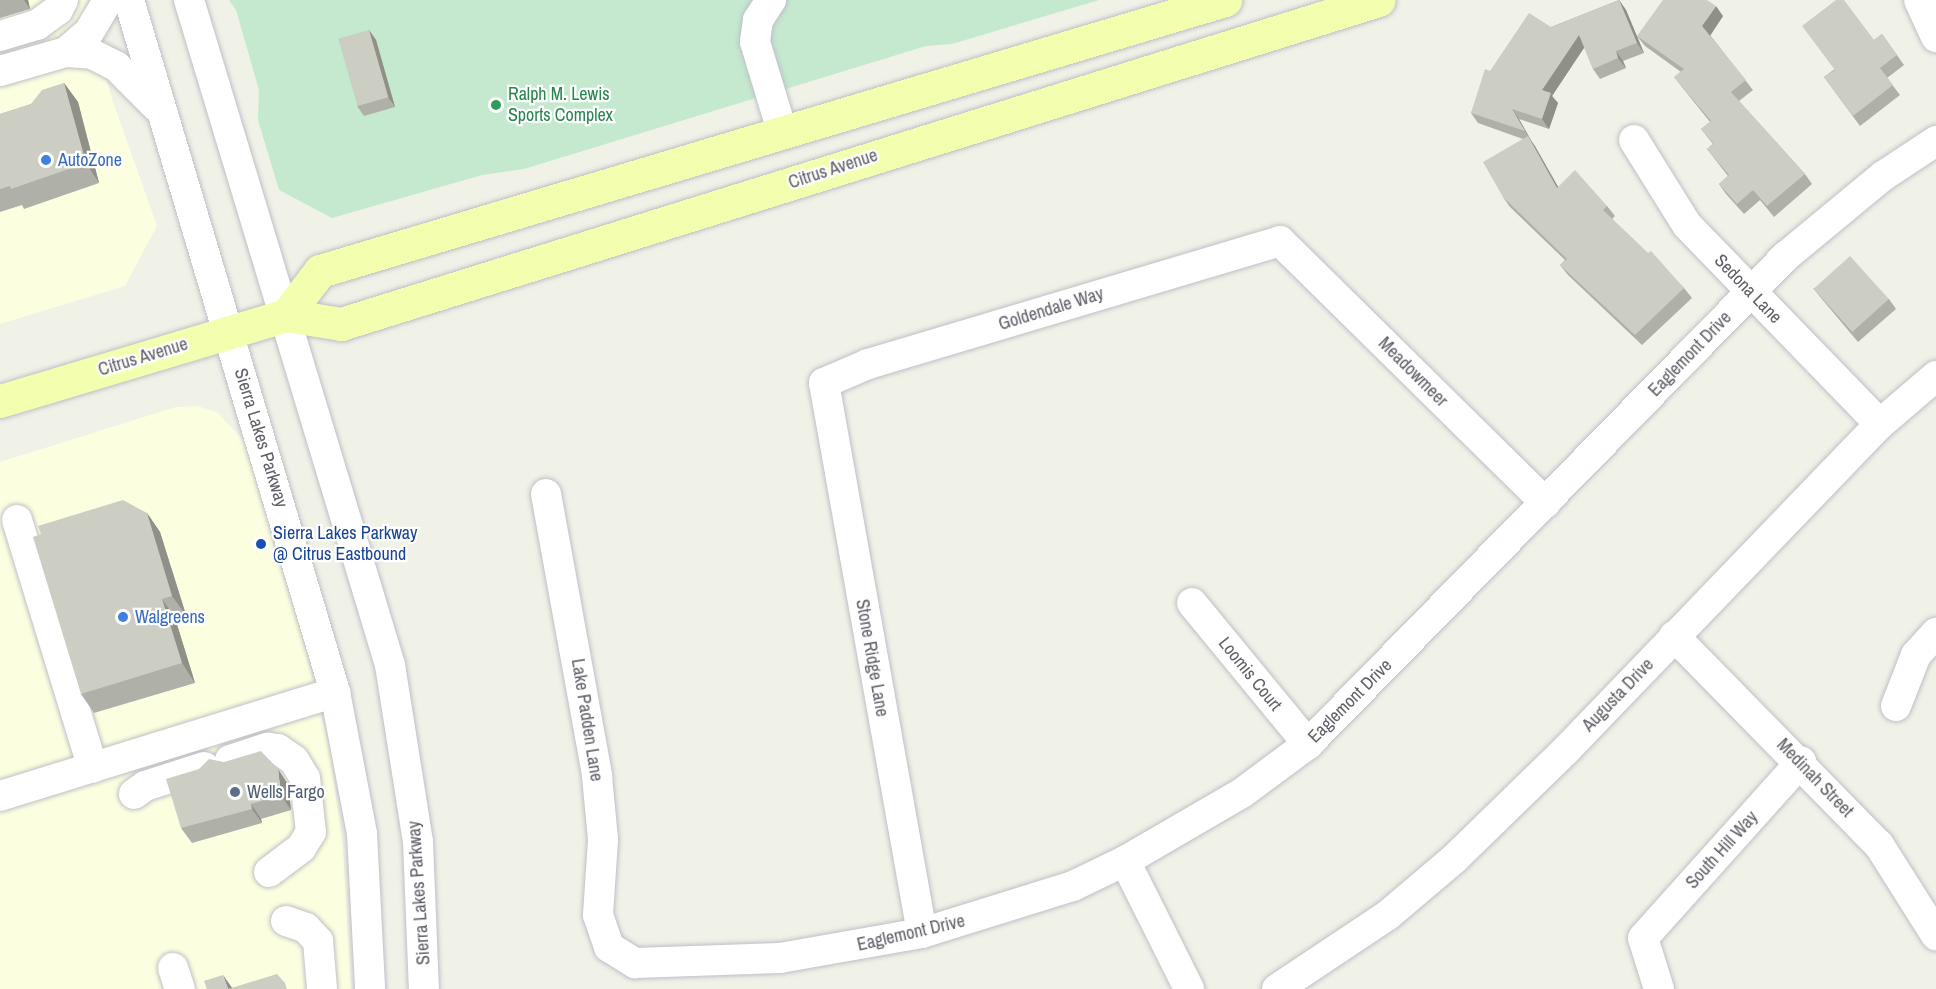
<!DOCTYPE html>
<style>
body{margin:0}
#map{position:relative;width:1936px;height:989px;overflow:hidden;background:#f0f1e7;font-family:"Archivo Narrow",sans-serif}
div>[style]{position:absolute}
[style*='--x']{left:calc(var(--x)*1px);top:calc(var(--y)*1px);width:calc(var(--w)*1px);rotate:calc(var(--a)*1deg)}
.commercial>*{inset:0;background:#fcffdf}
.green>*{inset:0;background:#c4e9cf}
.roads{filter:drop-shadow(0 0 2px #bfbfc6) drop-shadow(0 0 2px #bfbfc6)}
.minor>*{height:30px;margin:-15px;padding:0 15px;transform-origin:15px;border-radius:15px;background:#fff}
.major>*{height:33px;margin:-16.5px;padding:0 16.5px;transform-origin:16.5px;border-radius:16.5px;background:#f3ffaf}
.wall>*{inset:0;background:#afb0a8}
.shaded-wall>*{inset:0;background:#8f9088}
.building>*{inset:0;background:#cccdc3;transform-origin:0 0}
.dots>*{width:16px;height:16px;translate:-50% -50%;box-sizing:border-box;border:3px solid #fff;border-radius:50%}
span{translate:-50% -50%;white-space:nowrap;text-align:center;line-height:1.15;-webkit-text-stroke:4.5px #fff;paint-order:stroke}
.leisure-label{font-size:18px;color:#27864d}
.left{translate:0 -50%;text-align:left}
.shop-label{font-size:18px;color:#366cbe}
.street-label{font-size:18px;color:#5f6068}
.transit-label{font-size:18px;color:#164399}
.service-label{font-size:18px;color:#4e5e75}
</style>
<div id="map">
<div class="commercial">
<i style="clip-path:polygon(0 0,87px 0,112px 99px,157px 226px,125px 286px,0 324px)"></i>
<i style="clip-path:polygon(197px 406px,217px 412px,244px 441px,300px 626px,329px 747px,343px 848px,351px 989px,0 989px,0 462px,176px 407px)"></i>
</div>
<div class="green">
<i style="clip-path:polygon(229px 0,1099px 0,952px 44px,926px 46px,524px 169px,482px 175px,332px 218px,279px 190px,258px 120px,259px 90px,236px 10px)"></i>
</div>
<div class="roads">
<div class="minor">
<i style="--x:129;--y:0;--w:722;--a:73.42"></i>
<i style="--x:335;--y:692;--w:145;--a:79.2"></i>
<i style="--x:362;--y:834;--w:155;--a:87"></i>
<i style="--x:189;--y:0;--w:695;--a:73.18"></i>
<i style="--x:390;--y:665;--w:179;--a:81"></i>
<i style="--x:418;--y:842;--w:147;--a:87.7"></i>
<i style="--x:771;--y:0;--w:24;--a:123"></i>
<i style="--x:758;--y:20;--w:22;--a:98"></i>
<i style="--x:755;--y:42;--w:96;--a:73.1"></i>
<i style="--x:1919;--y:0;--w:41;--a:65.3"></i>
<i style="--x:0;--y:36;--w:39;--a:-17"></i>
<i style="--x:37;--y:25;--w:26;--a:-36"></i>
<i style="--x:58;--y:10;--w:11;--a:-63"></i>
<i style="--x:66;--y:52;--w:30;--a:-41"></i>
<i style="--x:89;--y:32;--w:37;--a:-59"></i>
<i style="--x:0;--y:71;--w:69;--a:-16.1"></i>
<i style="--x:66;--y:52;--w:26;--a:4"></i>
<i style="--x:92;--y:54;--w:28;--a:27"></i>
<i style="--x:117;--y:67;--w:55;--a:45"></i>
<i style="--x:1634;--y:140;--w:100;--a:58.1"></i>
<i style="--x:1687;--y:225;--w:277;--a:45.9"></i>
<i style="--x:546;--y:494;--w:287;--a:79.7"></i>
<i style="--x:597;--y:776;--w:64;--a:84.6"></i>
<i style="--x:603;--y:840;--w:75;--a:93.8"></i>
<i style="--x:598;--y:915;--w:34;--a:71"></i>
<i style="--x:609;--y:947;--w:31;--a:32"></i>
<i style="--x:635;--y:963;--w:145;--a:-2"></i>
<i style="--x:780;--y:958;--w:144;--a:-10"></i>
<i style="--x:922;--y:933;--w:158;--a:-17.3"></i>
<i style="--x:1073;--y:886;--w:58;--a:-25.7"></i>
<i style="--x:1125;--y:861;--w:135;--a:-30.2"></i>
<i style="--x:1242;--y:793;--w:82;--a:-36.6"></i>
<i style="--x:1308;--y:744;--w:682;--a:-45.59"></i>
<i style="--x:1785;--y:257;--w:127;--a:-39.6"></i>
<i style="--x:1883;--y:176;--w:64;--a:-33.4"></i>
<i style="--x:17;--y:520;--w:259;--a:73"></i>
<i style="--x:1192;--y:603;--w:183;--a:50.6"></i>
<i style="--x:1674;--y:636;--w:293;--a:45.6"></i>
<i style="--x:1879;--y:845;--w:107;--a:57.7"></i>
<i style="--x:1896;--y:706;--w:55;--a:-68.6"></i>
<i style="--x:1916;--y:655;--w:30;--a:-48"></i>
<i style="--x:230;--y:760;--w:40;--a:-18"></i>
<i style="--x:268;--y:748;--w:10;--a:6"></i>
<i style="--x:278;--y:749;--w:19;--a:35"></i>
<i style="--x:294;--y:760;--w:21;--a:59"></i>
<i style="--x:305;--y:778;--w:54;--a:83.7"></i>
<i style="--x:311;--y:832;--w:19;--a:122"></i>
<i style="--x:301;--y:848;--w:40;--a:143"></i>
<i style="--x:134;--y:794;--w:14;--a:-36"></i>
<i style="--x:145;--y:786;--w:62;--a:-17.9"></i>
<i style="--x:0;--y:796;--w:351;--a:-17.2"></i>
<i style="--x:1125;--y:861;--w:143;--a:63.4"></i>
<i style="--x:286;--y:921;--w:21;--a:19"></i>
<i style="--x:306;--y:928;--w:18;--a:47"></i>
<i style="--x:318;--y:941;--w:48;--a:85.2"></i>
<i style="--x:922;--y:933;--w:559;--a:-100.1"></i>
<i style="--x:824;--y:383;--w:48;--a:-23.4"></i>
<i style="--x:868;--y:364;--w:430;--a:-16.6"></i>
<i style="--x:1280;--y:241;--w:373;--a:44.6"></i>
<i style="--x:173;--y:968;--w:22;--a:72"></i>
<i style="--x:1277;--y:989;--w:133;--a:-33.7"></i>
<i style="--x:1388;--y:915;--w:87;--a:-40.3"></i>
<i style="--x:1454;--y:859;--w:156;--a:-44.2"></i>
<i style="--x:1566;--y:750;--w:453;--a:-46.1"></i>
<i style="--x:1880;--y:424;--w:74;--a:-40.6"></i>
<i style="--x:1659;--y:989;--w:53;--a:-107.4"></i>
<i style="--x:1643;--y:938;--w:237;--a:-48.1"></i>
</div>
<div class="major">
<i style="--x:286;--y:315;--w:56;--a:-52.3"></i>
<i style="--x:320;--y:271;--w:945;--a:-16.67"></i>
<i style="--x:0;--y:401;--w:299;--a:-16.7"></i>
<i style="--x:286;--y:315;--w:56;--a:9.3"></i>
<i style="--x:341;--y:324;--w:1087;--a:-17.34"></i>
</div>
</div>
<div class="wall">
<i style="clip-path:polygon(0 0,28px 0,30px 9px,0 18px)"></i>
<i style="clip-path:polygon(1619px 0,1626px 10px,1644px 53px,1623px 61px,1626px 68px,1600px 79px,1593px 69px,1584px 47px,1552px 96px,1558px 103px,1549px 129px,1519px 119px,1558px 188px,1607px 206px,1615px 216px,1612px 219px,1684px 288px,1692px 298px,1642px 345px,1568px 275px,1560px 265px,1565px 260px,1510px 207px,1503px 197px,1523px 139px,1478px 123px,1471px 113px,1490px 71px,1551px 27px)"></i>
<i style="clip-path:polygon(1723px 16px,1710px 35px,1753px 90px,1739px 101px,1805px 174px,1812px 184px,1774px 217px,1760px 200px,1744px 214px,1726px 194px,1719px 184px,1728px 176px,1707px 149px,1713px 144px,1701px 129px,1710px 122px,1674px 77px,1681px 72px,1645px 46px,1637px 36px)"></i>
<i style="clip-path:polygon(369px 30px,376px 40px,395px 107px,364px 116px,357px 106px)"></i>
<i style="clip-path:polygon(1882px 34px,1904px 65px,1887px 78px,1900px 95px,1860px 126px,1824px 77px)"></i>
<i style="clip-path:polygon(64px 83px,78px 102px,99px 183px,24px 209px,22px 205px,0 212px,0 114px,31px 104px)"></i>
<i style="clip-path:polygon(1813px 288px,1889px 299px,1896px 309px,1858px 342px,1821px 298px)"></i>
<i style="clip-path:polygon(147px 513px,160px 532px,186px 615px,175px 618px,195px 683px,94px 713px,81px 694px)"></i>
<i style="clip-path:polygon(288px 784px,291px 810px,261px 819px,262px 823px,192px 843px,181px 828px)"></i>
</div>
<div class="shaded-wall">
<i style="clip-path:polygon(24px 0,28px 0,30px 9px)"></i>
<i style="clip-path:polygon(1619px 0,1626px 10px,1644px 53px,1637px 43px)"></i>
<i style="clip-path:polygon(1716px 6px,1723px 16px,1710px 36px,1702px 26px)"></i>
<i style="clip-path:polygon(369px 30px,376px 40px,395px 107px,388px 97px)"></i>
<i style="clip-path:polygon(1579px 35px,1586px 45px,1552px 96px,1558px 103px,1549px 129px,1542px 119px,1542px 90px)"></i>
<i style="clip-path:polygon(1616px 51px,1623px 61px,1626px 68px,1618px 58px)"></i>
<i style="clip-path:polygon(64px 83px,78px 102px,99px 183px,86px 163px)"></i>
<i style="clip-path:polygon(1512px 109px,1519px 119px,1532px 142px,1525px 131px)"></i>
<i style="clip-path:polygon(1528px 136px,1535px 146px,1565px 199px,1557px 188px)"></i>
<i style="clip-path:polygon(147px 513px,160px 532px,186px 615px,172px 596px)"></i>
<i style="clip-path:polygon(162px 599px,175px 618px,195px 683px,182px 663px)"></i>
<i style="clip-path:polygon(278px 769px,288px 784px,291px 810px,281px 795px)"></i>
<i style="clip-path:polygon(251px 804px,261px 819px,262px 823px,252px 809px)"></i>
<i style="clip-path:polygon(223px 975px,233px 989px,228px 989px)"></i>
</div>
<div class="building">
<i style="clip-path:polygon(1619px 0,1637px 43px,1616px 51px,1618px 58px,1593px 69px,1579px 35px,1542px 90px,1551px 93px,1542px 119px,1512px 109px,1525px 131px,1471px 113px,1485px 69px,1490px 71px,1529px 13px,1551px 27px)"></i>
<i style="clip-path:polygon(1663px 0,1707px 0,1716px 6px,1702px 26px,1746px 80px,1731px 92px,1805px 174px,1767px 206px,1753px 190px,1737px 204px,1719px 184px,1729px 175px,1707px 149px,1714px 144px,1701px 129px,1711px 121px,1674px 77px,1684px 69px,1637px 36px)"></i>
<i style="clip-path:polygon(1836px 0,1844px 0,1874px 40px,1882px 34px,1897px 55px,1880px 68px,1893px 85px,1853px 116px,1824px 77px,1835px 70px,1802px 26px)"></i>
<i style="left:369px;top:30px;width:70px;height:32px;rotate:74deg"></i>
<i style="clip-path:polygon(64px 83px,86px 163px,11px 189px,10px 186px,0 189px,0 114px,31px 104px,42px 90px)"></i>
<i style="clip-path:polygon(1528px 136px,1557px 188px,1575px 170px,1607px 206px,1603px 210px,1648px 253px,1651px 251px,1684px 288px,1635px 335px,1560px 265px,1567px 259px,1503px 197px,1483px 162px)"></i>
<i style="left:1850px;top:256px;width:58px;height:49px;rotate:48deg"></i>
<i style="clip-path:polygon(123px 500px,147px 513px,172px 596px,162px 599px,182px 663px,81px 694px,33px 537px,41px 534px,38px 526px)"></i>
<i style="clip-path:polygon(261px 751px,278px 769px,281px 795px,251px 804px,252px 809px,181px 828px,166px 779px,199px 769px,209px 759px,224px 762px)"></i>
<i style="clip-path:polygon(277px 974px,285px 983px,287px 989px,207px 989px,204px 981px,223px 975px,228px 989px)"></i>
</div>
<div class="dots">
<i style="left:496px;top:105px;background:#2e9e5b"></i>
<i style="left:46px;top:160px;background:#3f7fe0"></i>
<i style="left:261px;top:544px;background:#1a4fb4"></i>
<i style="left:123px;top:617px;background:#3f7fe0"></i>
<i style="left:235px;top:792px;background:#5c6f8a"></i>
</div>
<div class="leisure-label">
<span class="left" style="left:508px;top:105px">Ralph M. Lewis<br>Sports Complex</span>
</div>
<div class="shop-label">
<span class="left" style="left:58px;top:160px">AutoZone</span>
<span class="left" style="left:135px;top:617px">Walgreens</span>
</div>
<div class="street-label">
<span style="left:833px;top:169px;rotate:-18deg">Citrus Avenue</span>
<span style="left:1748px;top:289px;rotate:46deg">Sedona Lane</span>
<span style="left:1051px;top:309px;rotate:-17deg">Goldendale Way</span>
<span style="left:1690px;top:354px;rotate:-46deg">Eaglemont Drive</span>
<span style="left:143px;top:357px;rotate:-17deg">Citrus Avenue</span>
<span style="left:1413px;top:372px;rotate:45deg">Meadowmeer</span>
<span style="left:261px;top:438px;rotate:73deg">Sierra Lakes Parkway</span>
<span style="left:872px;top:658px;rotate:80deg">Stone Ridge Lane</span>
<span style="left:1250px;top:674px;rotate:51deg">Loomis Court</span>
<span style="left:1618px;top:695px;rotate:-46deg">Augusta Drive</span>
<span style="left:1350px;top:701px;rotate:-45deg">Eaglemont Drive</span>
<span style="left:587px;top:720px;rotate:81deg">Lake Padden Lane</span>
<span style="left:1815px;top:778px;rotate:46deg">Medinah Street</span>
<span style="left:1722px;top:850px;rotate:-48deg">South Hill Way</span>
<span style="left:419px;top:893px;rotate:-94deg">Sierra Lakes Parkway</span>
<span style="left:911px;top:933px;rotate:-13deg">Eaglemont Drive</span>
</div>
<div class="transit-label">
<span class="left" style="left:273px;top:544px">Sierra Lakes Parkway<br>@ Citrus Eastbound</span>
</div>
<div class="service-label">
<span class="left" style="left:247px;top:792px">Wells Fargo</span>
</div>
</div>
